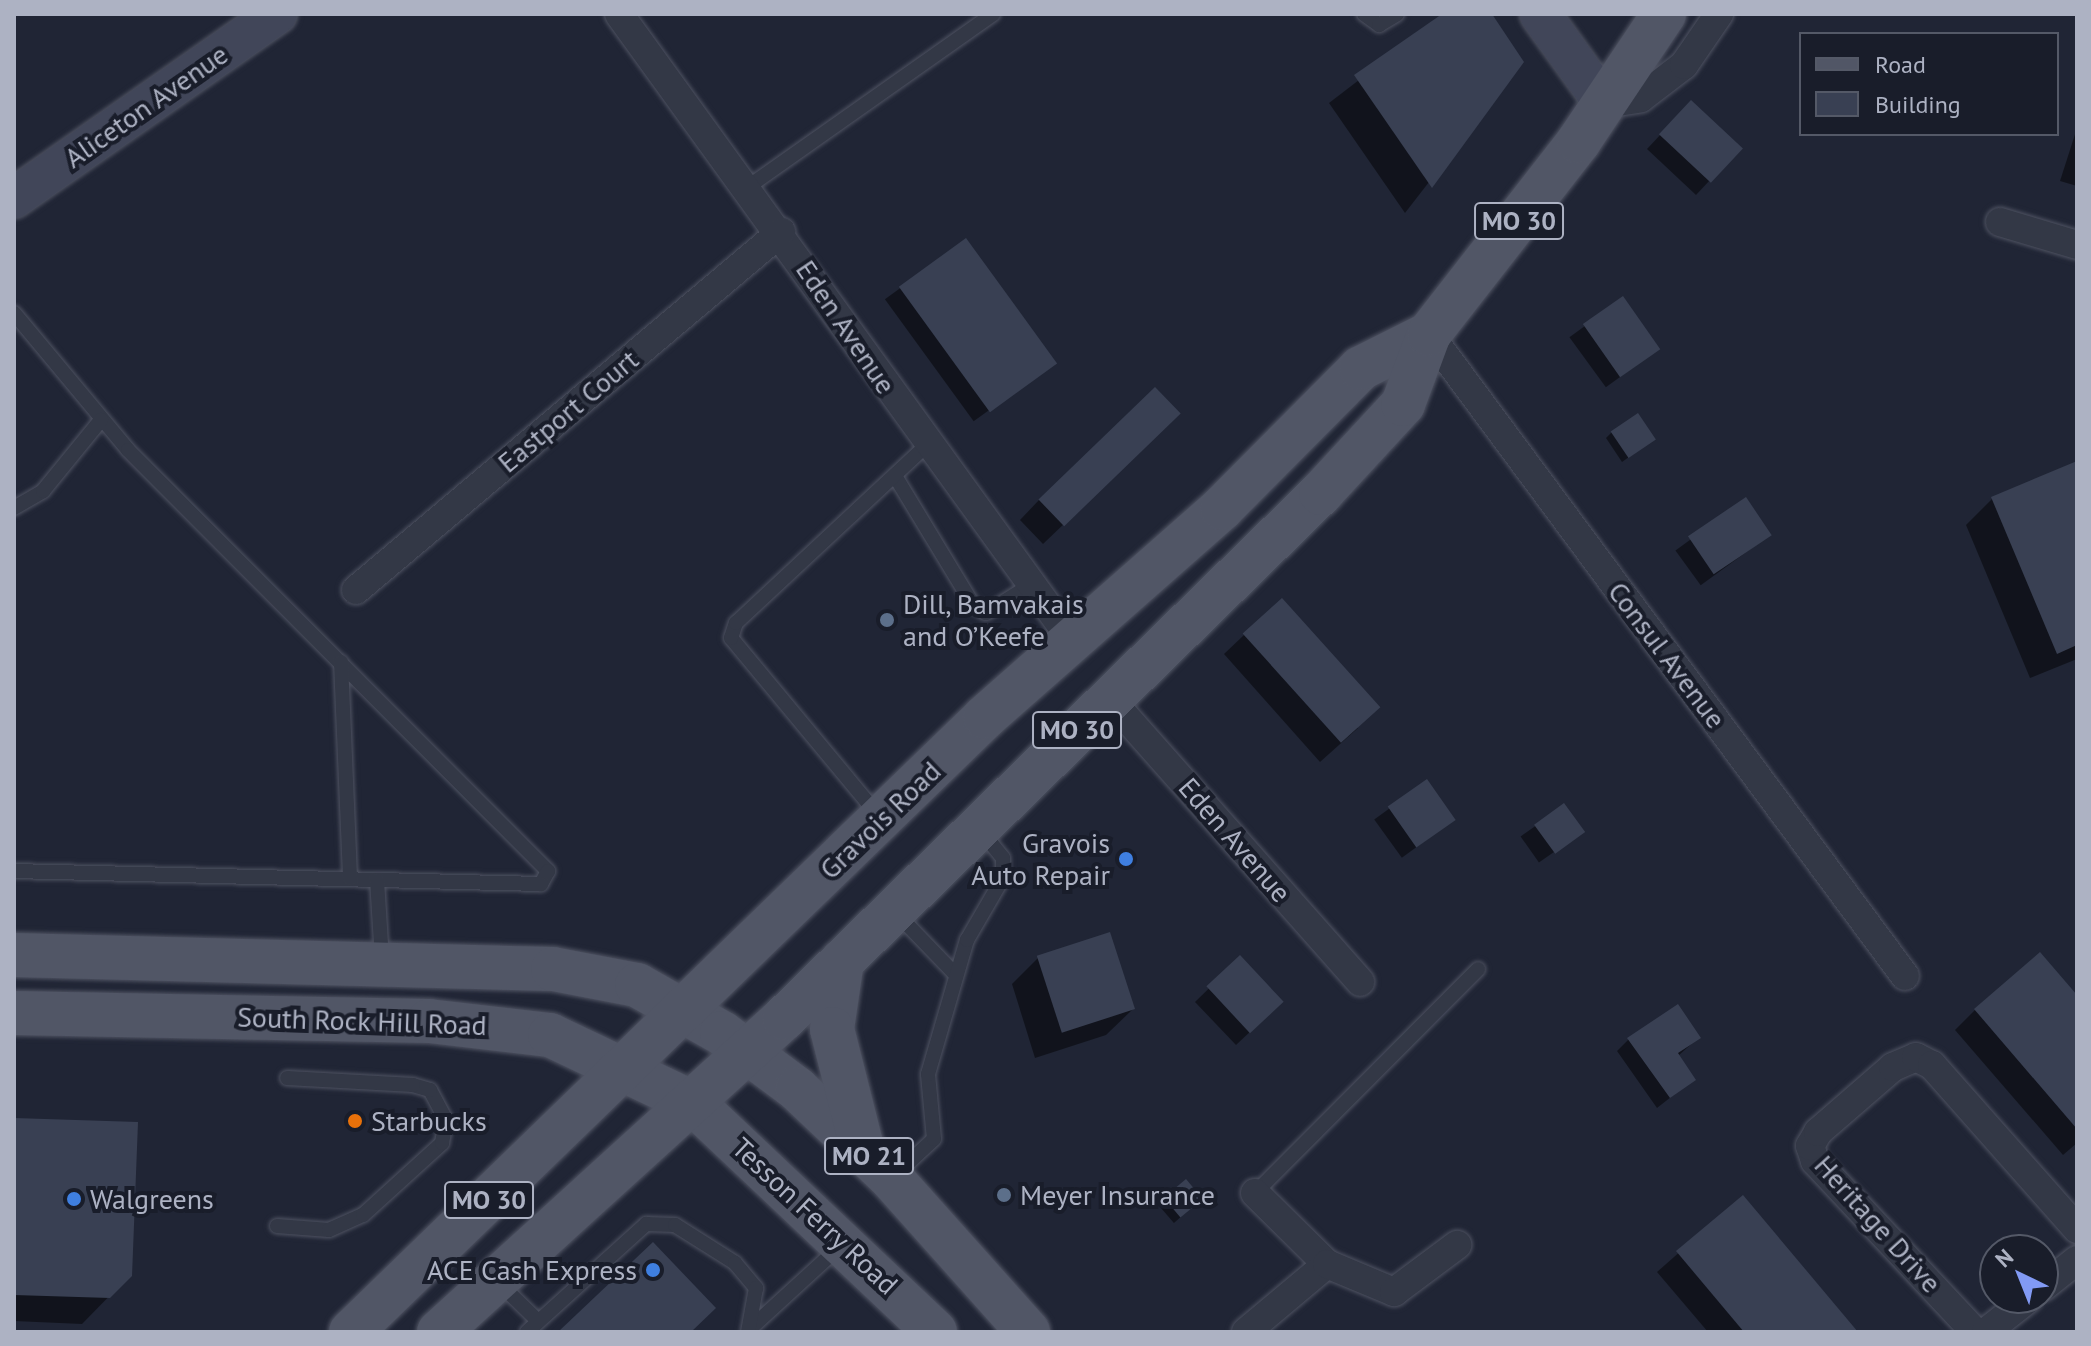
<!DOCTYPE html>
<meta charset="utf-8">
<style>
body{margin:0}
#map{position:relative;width:2091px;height:1346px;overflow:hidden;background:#202535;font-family:"PT Sans",sans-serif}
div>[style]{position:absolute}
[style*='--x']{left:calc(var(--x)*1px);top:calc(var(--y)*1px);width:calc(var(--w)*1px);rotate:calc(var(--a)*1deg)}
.shadow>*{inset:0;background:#0007;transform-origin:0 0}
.building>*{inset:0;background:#394053;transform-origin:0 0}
.roads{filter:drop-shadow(0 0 2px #4e5261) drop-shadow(0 0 2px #4e5261)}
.lane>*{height:14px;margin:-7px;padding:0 7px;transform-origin:7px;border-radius:7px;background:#333846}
.street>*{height:28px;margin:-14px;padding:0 14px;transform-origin:14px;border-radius:14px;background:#333846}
.secondary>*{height:40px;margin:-20px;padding:0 20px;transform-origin:20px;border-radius:20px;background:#414659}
.primary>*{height:44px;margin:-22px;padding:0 22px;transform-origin:22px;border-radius:22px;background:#515666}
.dots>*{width:22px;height:22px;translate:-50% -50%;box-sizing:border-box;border:4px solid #191d2a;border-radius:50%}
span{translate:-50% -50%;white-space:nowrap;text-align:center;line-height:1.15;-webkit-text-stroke:8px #191d2a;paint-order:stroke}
.shield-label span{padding:2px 6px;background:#191d2a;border:2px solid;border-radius:6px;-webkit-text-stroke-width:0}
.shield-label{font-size:26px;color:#adb2c3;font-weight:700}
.street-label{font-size:28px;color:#adb2c3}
.poi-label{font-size:28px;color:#adb2c3}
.left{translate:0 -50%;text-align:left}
.right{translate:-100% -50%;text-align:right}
.frame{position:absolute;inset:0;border:16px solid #adb2c3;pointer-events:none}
.legend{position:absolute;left:1799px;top:32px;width:260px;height:104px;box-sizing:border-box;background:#191d2a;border:2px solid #545967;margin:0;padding:10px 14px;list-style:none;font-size:24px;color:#adb2c3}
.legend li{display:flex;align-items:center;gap:16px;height:40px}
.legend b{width:40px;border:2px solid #545967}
.north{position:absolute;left:1979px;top:1234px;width:80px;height:80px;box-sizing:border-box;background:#191d2a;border:2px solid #545967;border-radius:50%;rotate:317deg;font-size:22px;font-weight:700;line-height:32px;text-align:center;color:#adb2c3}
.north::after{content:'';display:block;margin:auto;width:28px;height:36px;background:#829af4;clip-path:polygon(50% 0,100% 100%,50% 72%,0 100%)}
</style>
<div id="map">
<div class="shadow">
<i style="clip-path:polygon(1445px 14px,1489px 14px,1522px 62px,1405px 213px,1329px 103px)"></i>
<i style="clip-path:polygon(1678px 116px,1740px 148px,1696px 195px,1647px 149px)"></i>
<i style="clip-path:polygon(2077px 128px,2077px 186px,2060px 181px)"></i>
<i style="left:965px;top:241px;width:151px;height:99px;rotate:54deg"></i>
<i style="left:1622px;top:299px;width:62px;height:65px;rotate:54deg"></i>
<i style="clip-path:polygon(1612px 432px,1653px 440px,1622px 462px,1606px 438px)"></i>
<i style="clip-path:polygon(1158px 434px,1043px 544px,1020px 520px,1039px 500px)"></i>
<i style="clip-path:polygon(2072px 465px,2077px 659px,2030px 678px,1966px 525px,1992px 499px)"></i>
<i style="left:1745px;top:500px;width:43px;height:86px;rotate:54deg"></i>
<i style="clip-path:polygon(1244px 635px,1358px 728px,1320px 762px,1224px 654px)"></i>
<i style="left:1426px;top:782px;width:47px;height:64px;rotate:54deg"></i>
<i style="left:1564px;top:806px;width:32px;height:53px;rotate:55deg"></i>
<i style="clip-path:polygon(1038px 958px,1133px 1009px,1106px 1035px,1035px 1058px,1012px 984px)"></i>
<i style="clip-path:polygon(1240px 958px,1268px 1015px,1236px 1045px,1195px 1002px)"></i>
<i style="clip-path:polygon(2077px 998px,2077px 1143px,2063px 1155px,1955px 1030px,1975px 1010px)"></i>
<i style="clip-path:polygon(1698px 1038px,1678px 1056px,1694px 1079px,1657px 1108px,1617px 1051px,1629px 1039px)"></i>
<i style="clip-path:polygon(14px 1120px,130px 1275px,82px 1324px,14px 1321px)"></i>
<i style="left:1186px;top:1182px;width:23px;height:36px;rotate:49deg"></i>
<i style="clip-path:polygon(1742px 1197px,1840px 1332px,1708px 1332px,1657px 1272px)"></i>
</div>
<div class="building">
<i style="clip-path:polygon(1442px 14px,1492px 14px,1524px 62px,1432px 188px,1354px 75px)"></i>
<i style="left:1691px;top:100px;width:71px;height:47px;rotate:43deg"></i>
<i style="left:966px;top:238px;width:155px;height:83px;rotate:54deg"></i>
<i style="left:1623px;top:296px;width:65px;height:49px;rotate:55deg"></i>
<i style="left:1155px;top:387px;width:37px;height:162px;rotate:46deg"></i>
<i style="left:1638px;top:413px;width:32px;height:33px;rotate:56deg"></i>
<i style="clip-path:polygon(2077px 461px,2077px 645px,2057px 654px,1991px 497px)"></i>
<i style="left:1746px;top:497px;width:46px;height:70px;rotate:56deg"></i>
<i style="left:1282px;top:598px;width:147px;height:53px;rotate:48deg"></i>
<i style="left:1427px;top:779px;width:50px;height:48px;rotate:55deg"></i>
<i style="left:1564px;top:803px;width:36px;height:37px;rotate:54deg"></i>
<i style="left:1110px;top:932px;width:81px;height:77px;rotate:72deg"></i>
<i style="clip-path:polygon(2040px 952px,2077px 995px,2077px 1129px,1974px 1009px)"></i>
<i style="left:1240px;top:955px;width:64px;height:46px;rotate:47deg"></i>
<i style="clip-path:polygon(1678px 1004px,1701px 1038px,1678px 1053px,1696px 1080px,1670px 1098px,1627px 1038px)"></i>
<i style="clip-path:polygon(14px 1118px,138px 1122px,132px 1276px,110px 1298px,14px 1295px)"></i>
<i style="left:1186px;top:1179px;width:26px;height:29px;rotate:50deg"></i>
<i style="clip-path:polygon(1743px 1195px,1858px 1332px,1744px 1332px,1676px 1251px)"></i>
<i style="clip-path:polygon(653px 1242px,716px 1308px,691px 1332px,558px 1332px)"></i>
</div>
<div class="roads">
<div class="lane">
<i style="--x:1364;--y:14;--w:19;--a:36"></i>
<i style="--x:1379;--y:25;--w:21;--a:-31"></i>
<i style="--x:748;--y:187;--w:300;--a:-35.2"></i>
<i style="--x:14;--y:313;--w:178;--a:50.2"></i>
<i style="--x:128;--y:450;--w:595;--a:45.07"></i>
<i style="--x:548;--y:871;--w:15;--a:118"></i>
<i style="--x:541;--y:884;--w:527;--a:-178.59"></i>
<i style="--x:895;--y:476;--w:151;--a:58.8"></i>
<i style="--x:973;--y:605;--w:15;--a:32"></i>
<i style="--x:986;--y:613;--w:51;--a:-32.1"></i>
<i style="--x:14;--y:508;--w:34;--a:-30"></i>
<i style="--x:43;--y:491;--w:92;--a:-50.8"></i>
<i style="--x:341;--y:662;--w:217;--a:87.6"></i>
<i style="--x:878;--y:815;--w:230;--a:-129.7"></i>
<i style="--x:731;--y:638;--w:16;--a:-72"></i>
<i style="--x:736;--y:623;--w:261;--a:-43"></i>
<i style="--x:377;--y:880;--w:80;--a:86.4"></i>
<i style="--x:898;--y:915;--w:83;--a:46"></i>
<i style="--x:894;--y:1176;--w:54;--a:-42.8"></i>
<i style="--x:934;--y:1139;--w:65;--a:-95.3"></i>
<i style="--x:928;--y:1074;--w:140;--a:-73.8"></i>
<i style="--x:967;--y:940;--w:72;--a:-59.9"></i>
<i style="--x:1003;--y:878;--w:20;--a:-90"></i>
<i style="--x:1003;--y:858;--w:36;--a:-129"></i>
<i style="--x:1255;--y:1193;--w:316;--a:-45.1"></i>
<i style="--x:277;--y:1226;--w:52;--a:4.4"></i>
<i style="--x:329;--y:1230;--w:37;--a:-24"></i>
<i style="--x:363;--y:1215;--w:107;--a:-42.3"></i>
<i style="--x:442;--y:1143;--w:23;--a:-80"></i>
<i style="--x:446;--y:1120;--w:34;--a:-118"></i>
<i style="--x:430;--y:1090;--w:18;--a:-164"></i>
<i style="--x:413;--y:1085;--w:126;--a:-176.8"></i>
<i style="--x:498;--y:1282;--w:56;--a:44.3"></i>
<i style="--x:753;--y:1326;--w:115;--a:-42.5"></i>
<i style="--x:527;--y:1332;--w:161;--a:-42.2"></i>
<i style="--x:646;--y:1224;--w:29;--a:2"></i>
<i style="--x:675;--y:1225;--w:71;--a:32.3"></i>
<i style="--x:735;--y:1263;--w:33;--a:50"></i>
<i style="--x:756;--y:1288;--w:45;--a:100.3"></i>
</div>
<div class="street">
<i style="--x:619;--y:14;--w:773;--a:54.11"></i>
<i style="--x:1605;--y:104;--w:36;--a:-9"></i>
<i style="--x:1641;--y:98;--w:54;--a:-37.5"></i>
<i style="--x:1684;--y:65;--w:62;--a:-55.5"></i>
<i style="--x:2000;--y:222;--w:80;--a:16.6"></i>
<i style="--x:1429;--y:334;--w:799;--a:53.45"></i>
<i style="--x:356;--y:590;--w:556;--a:-40.11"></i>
<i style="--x:1109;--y:698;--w:379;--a:48.5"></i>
<i style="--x:1255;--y:1193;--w:101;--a:44.6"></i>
<i style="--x:2043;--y:1287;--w:43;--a:-38.5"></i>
<i style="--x:1246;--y:1332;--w:106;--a:-40"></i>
<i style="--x:1327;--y:1264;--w:73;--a:22.7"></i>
<i style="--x:1394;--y:1292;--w:79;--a:-36.7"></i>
<i style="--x:1975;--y:1332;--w:234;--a:-133.1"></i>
<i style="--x:1815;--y:1161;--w:16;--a:-108"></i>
<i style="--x:1810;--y:1146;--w:16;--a:-60"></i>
<i style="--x:1818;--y:1132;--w:99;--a:-40.9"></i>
<i style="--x:1893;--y:1067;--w:25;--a:-23"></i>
<i style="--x:1916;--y:1057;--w:18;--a:27"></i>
<i style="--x:1932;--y:1065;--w:219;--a:48.5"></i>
<i style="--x:1986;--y:1332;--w:55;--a:-38.3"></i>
</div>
<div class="secondary">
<i style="--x:1540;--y:14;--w:111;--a:54.2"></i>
<i style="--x:14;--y:198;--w:321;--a:-35"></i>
</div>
<div class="primary">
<i style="--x:14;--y:955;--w:539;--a:1.49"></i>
<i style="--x:553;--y:969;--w:86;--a:10.8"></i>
<i style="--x:637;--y:985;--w:98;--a:29.5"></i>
<i style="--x:722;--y:1033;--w:94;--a:36.7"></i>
<i style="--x:797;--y:1089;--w:129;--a:43.4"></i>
<i style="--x:891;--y:1178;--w:206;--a:48.3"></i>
<i style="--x:842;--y:961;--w:69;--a:98.4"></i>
<i style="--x:832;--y:1029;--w:119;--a:75.8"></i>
<i style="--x:14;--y:1013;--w:415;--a:1.1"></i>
<i style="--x:429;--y:1021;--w:122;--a:6.6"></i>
<i style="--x:550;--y:1035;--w:158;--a:25.4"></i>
<i style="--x:693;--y:1103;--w:333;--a:43.4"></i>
<i style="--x:351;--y:1332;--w:883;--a:-44.13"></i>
<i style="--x:985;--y:717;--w:316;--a:-41.4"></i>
<i style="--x:1222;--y:508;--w:197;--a:-45.2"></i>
<i style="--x:1361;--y:368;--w:76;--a:-26.6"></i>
<i style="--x:439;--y:1332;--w:466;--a:-42.3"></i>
<i style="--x:784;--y:1018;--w:751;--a:-44.35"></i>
<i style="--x:1321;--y:493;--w:121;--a:-47.3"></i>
<i style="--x:1403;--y:404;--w:75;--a:-69.6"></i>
<i style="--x:1429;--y:334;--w:244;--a:-52.1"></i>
<i style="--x:1579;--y:141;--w:153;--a:-56.2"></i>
</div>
</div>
<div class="dots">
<i style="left:887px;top:620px;background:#5c6f8a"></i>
<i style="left:1126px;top:859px;background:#3f7fe0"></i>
<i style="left:355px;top:1121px;background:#e8710a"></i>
<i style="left:1004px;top:1195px;background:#5c6f8a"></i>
<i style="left:74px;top:1199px;background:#3f7fe0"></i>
<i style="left:653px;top:1270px;background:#3f7fe0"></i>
</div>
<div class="shield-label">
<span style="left:1519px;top:221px">MO 30</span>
<span style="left:1077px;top:730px">MO 30</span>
<span style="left:869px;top:1156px">MO 21</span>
<span style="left:489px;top:1200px">MO 30</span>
</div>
<div class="street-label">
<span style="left:146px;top:106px;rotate:-35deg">Aliceton Avenue</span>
<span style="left:846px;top:327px;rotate:56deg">Eden Avenue</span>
<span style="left:568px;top:411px;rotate:-40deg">Eastport Court</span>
<span style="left:1667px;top:655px;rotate:53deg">Consul Avenue</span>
<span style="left:880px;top:820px;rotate:-44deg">Gravois Road</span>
<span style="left:1235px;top:840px;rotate:49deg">Eden Avenue</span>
<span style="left:362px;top:1021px;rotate:2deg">South Rock Hill Road</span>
<span style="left:815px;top:1216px;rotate:43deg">Tesson Ferry Road</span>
<span style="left:1878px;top:1224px;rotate:48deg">Heritage Drive</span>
</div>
<div class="poi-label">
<span class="left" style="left:903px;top:620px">Dill, Bamvakais<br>and O’Keefe</span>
<span class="right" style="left:1110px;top:859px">Gravois<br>Auto Repair</span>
<span class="left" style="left:371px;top:1121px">Starbucks</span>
<span class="left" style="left:1020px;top:1195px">Meyer Insurance</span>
<span class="left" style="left:90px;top:1199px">Walgreens</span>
<span class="right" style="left:637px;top:1270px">ACE Cash Express</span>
</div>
<div class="frame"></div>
<ul class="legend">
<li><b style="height:10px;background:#515666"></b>Road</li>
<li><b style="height:22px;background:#394053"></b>Building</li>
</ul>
<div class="north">N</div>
</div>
